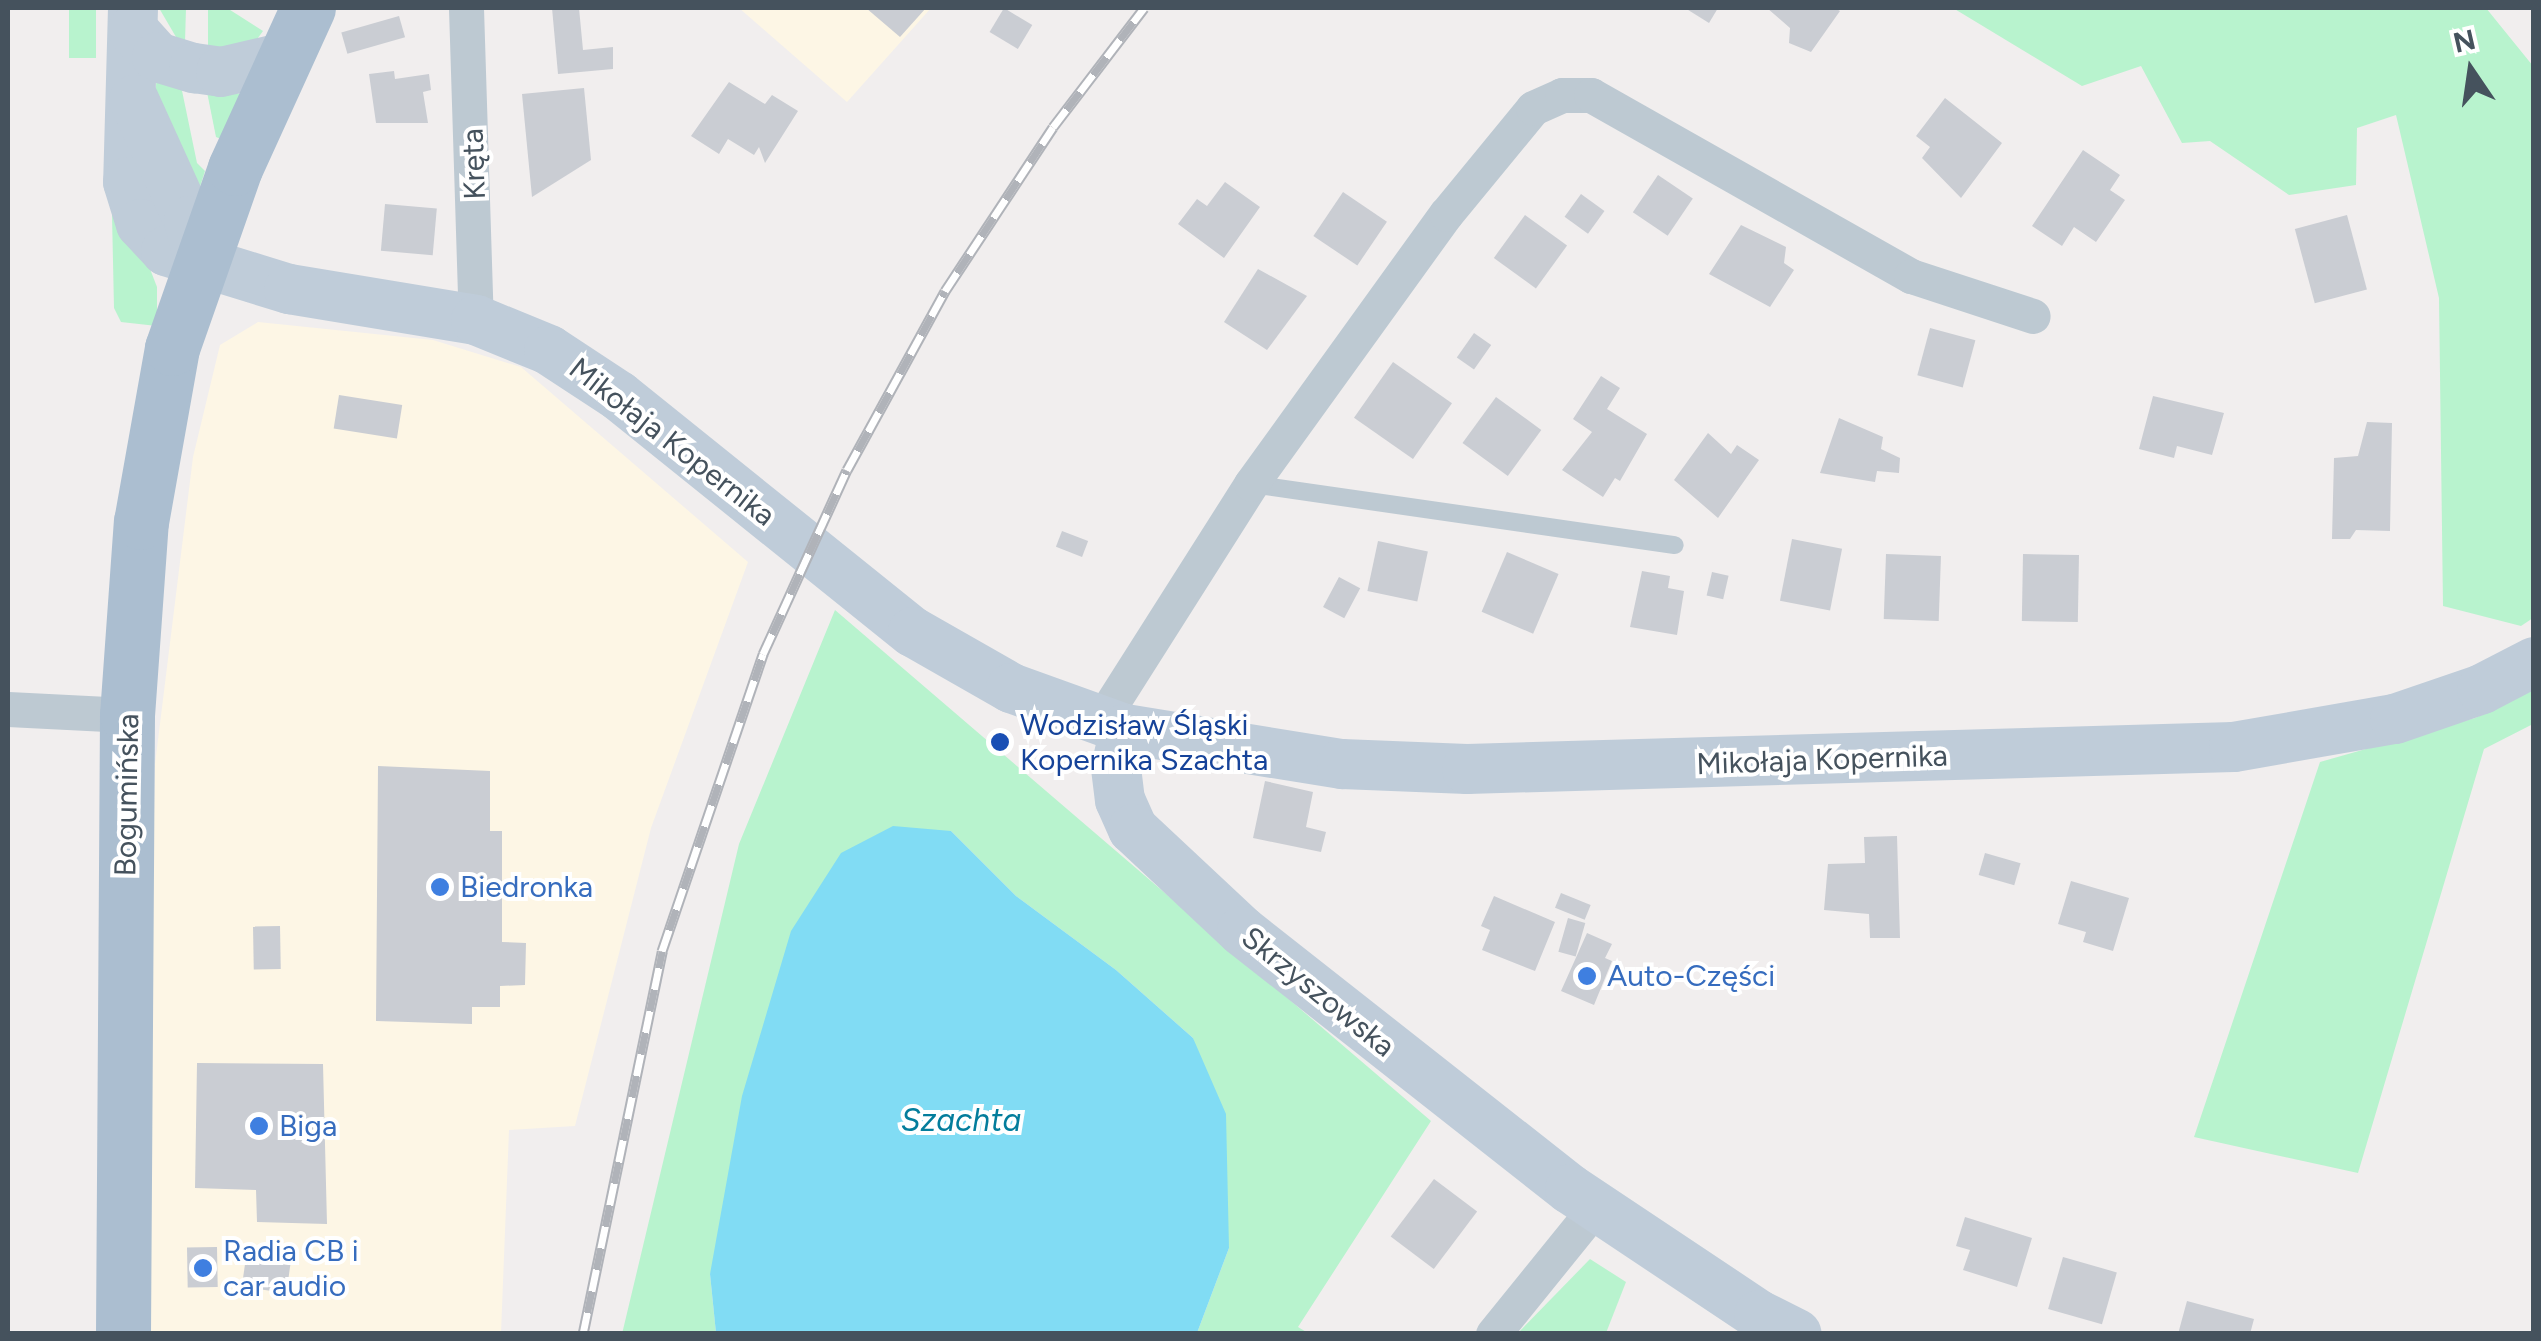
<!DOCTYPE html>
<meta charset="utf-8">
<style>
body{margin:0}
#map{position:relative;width:2541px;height:1341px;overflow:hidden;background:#f1eeee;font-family:Figtree,sans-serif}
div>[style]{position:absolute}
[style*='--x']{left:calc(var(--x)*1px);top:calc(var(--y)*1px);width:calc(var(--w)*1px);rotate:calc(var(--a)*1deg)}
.commercial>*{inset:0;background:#fdf6e5}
.green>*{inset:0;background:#b8f3ce;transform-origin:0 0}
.water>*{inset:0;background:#81dcf4}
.building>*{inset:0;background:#cacdd3;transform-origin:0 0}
.lane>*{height:18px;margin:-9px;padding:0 9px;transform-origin:9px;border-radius:9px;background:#bdc9d2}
.street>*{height:35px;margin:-17.5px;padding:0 17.5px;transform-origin:17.5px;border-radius:17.5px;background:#bdc9d2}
.secondary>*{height:50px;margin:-25px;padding:0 25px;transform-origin:25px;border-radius:25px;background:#bfccd9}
.primary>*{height:55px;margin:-27.5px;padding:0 27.5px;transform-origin:27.5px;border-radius:27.5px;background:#abbed0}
.rail>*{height:11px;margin-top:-5.5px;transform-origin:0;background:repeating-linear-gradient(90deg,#fff 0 22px,#b0b3b9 0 44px);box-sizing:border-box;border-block:2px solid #b0b3b9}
.dots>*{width:28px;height:28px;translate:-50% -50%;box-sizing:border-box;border:5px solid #fff;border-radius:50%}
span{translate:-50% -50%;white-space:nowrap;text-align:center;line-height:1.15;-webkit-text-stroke:8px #fff;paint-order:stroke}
.street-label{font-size:30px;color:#45525d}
.transit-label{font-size:30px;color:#164399}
.left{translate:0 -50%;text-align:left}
.shop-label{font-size:30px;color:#366cbe}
.water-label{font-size:32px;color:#037d9c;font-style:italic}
.frame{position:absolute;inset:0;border:10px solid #45525d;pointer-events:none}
.north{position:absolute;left:2421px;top:20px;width:100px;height:100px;-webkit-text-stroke:8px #fff;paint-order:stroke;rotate:347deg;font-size:28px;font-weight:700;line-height:40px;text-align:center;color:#45525d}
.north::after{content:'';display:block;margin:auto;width:35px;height:45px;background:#45525d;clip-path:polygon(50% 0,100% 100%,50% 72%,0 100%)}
</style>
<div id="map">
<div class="commercial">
<i style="clip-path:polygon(739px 8px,931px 8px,847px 102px)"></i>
<i style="clip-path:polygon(258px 322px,433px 340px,521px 367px,748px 562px,651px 828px,575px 1126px,509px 1130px,501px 1333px,144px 1334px,155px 764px,193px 457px,220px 345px)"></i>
</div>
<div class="green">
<i style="left:69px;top:8px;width:27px;height:50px"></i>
<i style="clip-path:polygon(159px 8px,186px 8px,185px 42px,176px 37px)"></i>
<i style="clip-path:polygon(208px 8px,227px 8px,263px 31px,255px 42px,208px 51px)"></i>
<i style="clip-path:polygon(1953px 8px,2486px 8px,2533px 66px,2533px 618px,2521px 626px,2443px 606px,2439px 298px,2396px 115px,2357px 128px,2356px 185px,2289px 195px,2210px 141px,2182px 143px,2141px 66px,2082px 86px)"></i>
<i style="clip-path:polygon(157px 74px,180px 81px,197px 163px,205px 171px,197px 196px,155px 98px)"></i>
<i style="clip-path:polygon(206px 87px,241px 94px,221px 139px,216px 137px)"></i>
<i style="clip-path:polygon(111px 168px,157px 287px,157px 326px,121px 322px,114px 308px)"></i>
<i style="clip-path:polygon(835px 610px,1431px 1121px,1298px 1327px,1308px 1333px,1197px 1333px,1229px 1248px,1193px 1038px,1116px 970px,1016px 896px,951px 831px,710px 1274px,716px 1333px,622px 1334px,739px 844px)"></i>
<i style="clip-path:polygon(2533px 690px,2533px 724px,2484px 749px,2358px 1173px,2194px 1137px,2320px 762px,2475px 718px)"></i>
<i style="clip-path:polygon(1590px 1259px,1626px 1282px,1606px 1333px,1518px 1333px)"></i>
</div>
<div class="water">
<i style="clip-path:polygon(893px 826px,951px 831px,1016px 896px,1116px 970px,1193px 1038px,1226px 1114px,1229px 1248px,1197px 1333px,716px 1333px,710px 1274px,742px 1096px,791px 931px,841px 853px)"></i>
</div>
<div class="building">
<i style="clip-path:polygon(552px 8px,579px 8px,583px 50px,613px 47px,613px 69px,558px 74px)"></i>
<i style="clip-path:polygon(866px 8px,926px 8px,900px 37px)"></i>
<i style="left:1004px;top:8px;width:33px;height:28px;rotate:31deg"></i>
<i style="clip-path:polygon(1685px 8px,1718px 8px,1709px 23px)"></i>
<i style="clip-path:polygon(1767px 8px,1835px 8px,1840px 11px,1811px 52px,1789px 43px,1790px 28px)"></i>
<i style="left:399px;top:16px;width:22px;height:60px;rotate:74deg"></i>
<i style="clip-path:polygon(394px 71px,395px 79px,429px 74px,431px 90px,423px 92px,428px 123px,376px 123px,369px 74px)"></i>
<i style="clip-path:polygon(729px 82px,765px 104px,772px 95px,798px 111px,765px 163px,759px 147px,754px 155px,728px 139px,719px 154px,691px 136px)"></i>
<i style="clip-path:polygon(584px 88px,591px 160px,532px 197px,522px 94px)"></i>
<i style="clip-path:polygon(1945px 98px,2002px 143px,1961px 198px,1922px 158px,1930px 147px,1916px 136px)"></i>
<i style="clip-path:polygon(2083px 150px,2120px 175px,2110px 190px,2125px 200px,2096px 242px,2074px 227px,2062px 246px,2032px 226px)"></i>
<i style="left:1658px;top:175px;width:42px;height:45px;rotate:34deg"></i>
<i style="clip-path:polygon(1225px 182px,1260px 207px,1224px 258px,1178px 224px,1197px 199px,1207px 206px)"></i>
<i style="left:1343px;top:192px;width:53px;height:53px;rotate:34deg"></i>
<i style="left:1581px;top:194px;width:29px;height:28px;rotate:36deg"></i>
<i style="left:385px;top:204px;width:52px;height:47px;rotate:5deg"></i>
<i style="left:1525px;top:215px;width:52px;height:53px;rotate:36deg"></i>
<i style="left:2347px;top:215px;width:77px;height:54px;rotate:75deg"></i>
<i style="clip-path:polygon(1741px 225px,1786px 247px,1784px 263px,1794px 270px,1770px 307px,1709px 274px)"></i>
<i style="clip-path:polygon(1258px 269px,1307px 296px,1267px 350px,1224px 322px)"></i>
<i style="left:1930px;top:328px;width:47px;height:49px;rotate:15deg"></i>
<i style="left:1474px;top:333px;width:21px;height:30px;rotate:35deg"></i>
<i style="left:1393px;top:362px;width:72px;height:68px;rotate:35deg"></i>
<i style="clip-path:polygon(1601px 376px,1620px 388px,1607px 409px,1647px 434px,1620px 481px,1615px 478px,1603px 497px,1562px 470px,1592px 432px,1573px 419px)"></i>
<i style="left:339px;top:395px;width:64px;height:34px;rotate:9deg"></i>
<i style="clip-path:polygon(2153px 396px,2224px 413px,2212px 455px,2177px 446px,2174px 458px,2139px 449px)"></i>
<i style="left:1496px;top:397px;width:56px;height:57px;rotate:36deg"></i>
<i style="clip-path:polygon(1839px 418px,1883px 437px,1881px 449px,1900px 458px,1899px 473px,1877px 471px,1875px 482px,1820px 473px)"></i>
<i style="clip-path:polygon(2367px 422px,2392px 423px,2390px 531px,2356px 530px,2350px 539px,2332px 539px,2334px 458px,2358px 456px)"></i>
<i style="clip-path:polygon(1708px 433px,1731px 454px,1737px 445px,1759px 460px,1718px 518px,1674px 480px)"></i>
<i style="left:1062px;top:531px;width:28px;height:17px;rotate:21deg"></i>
<i style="left:1792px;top:539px;width:51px;height:63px;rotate:11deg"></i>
<i style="left:1378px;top:541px;width:51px;height:51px;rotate:12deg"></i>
<i style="left:1507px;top:552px;width:56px;height:65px;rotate:23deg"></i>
<i style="left:1886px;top:554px;width:55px;height:65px;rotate:2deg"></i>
<i style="left:2023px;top:554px;width:56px;height:67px;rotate:1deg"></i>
<i style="clip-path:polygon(1642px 571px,1670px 576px,1668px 588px,1684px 591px,1677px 635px,1630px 627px)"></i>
<i style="left:1712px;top:572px;width:17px;height:24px;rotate:13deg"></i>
<i style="left:1339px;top:577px;width:24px;height:34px;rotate:28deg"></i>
<i style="clip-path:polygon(378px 766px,490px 771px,490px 831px,502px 831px,502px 942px,526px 943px,525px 985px,500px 986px,500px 1007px,472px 1007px,472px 1024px,376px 1021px)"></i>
<i style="clip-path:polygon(1265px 781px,1313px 792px,1306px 827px,1326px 832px,1321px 852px,1253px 838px)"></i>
<i style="clip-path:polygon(1897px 836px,1900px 938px,1870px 938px,1869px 914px,1824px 910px,1828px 864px,1865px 863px,1864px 837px)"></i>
<i style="left:1985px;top:853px;width:37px;height:23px;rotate:16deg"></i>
<i style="clip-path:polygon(2071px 881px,2129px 898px,2113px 951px,2083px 942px,2086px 932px,2058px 924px)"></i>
<i style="left:1561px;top:893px;width:32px;height:16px;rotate:22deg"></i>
<i style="clip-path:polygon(1494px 896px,1555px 922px,1535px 971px,1482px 950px,1490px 930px,1481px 926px)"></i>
<i style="left:1568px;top:918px;width:18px;height:35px;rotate:16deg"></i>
<i style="left:280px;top:926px;width:43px;height:27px;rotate:89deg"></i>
<i style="clip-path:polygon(1587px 933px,1612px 944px,1605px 958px,1612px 961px,1594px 1005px,1561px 991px)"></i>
<i style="clip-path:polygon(197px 1063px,323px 1064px,327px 1224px,257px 1222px,256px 1190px,195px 1188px)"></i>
<i style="left:1434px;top:1179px;width:54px;height:72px;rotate:37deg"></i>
<i style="clip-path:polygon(1965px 1217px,2032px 1238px,2017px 1287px,1963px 1270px,1970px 1250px,1956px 1246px)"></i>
<i style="left:217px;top:1247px;width:40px;height:30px;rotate:89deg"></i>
<i style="left:246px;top:1257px;width:45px;height:30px;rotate:8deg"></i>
<i style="left:2063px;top:1257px;width:56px;height:54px;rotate:16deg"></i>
<i style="clip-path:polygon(2187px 1301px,2254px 1319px,2250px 1334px,2178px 1334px)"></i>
</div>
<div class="lane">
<i style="--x:1251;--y:484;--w:428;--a:8.2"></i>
</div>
<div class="street">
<i style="--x:466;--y:8;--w:312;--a:88.2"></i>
<i style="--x:8;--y:709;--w:119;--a:2.9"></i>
<i style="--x:1100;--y:722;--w:282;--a:-57.6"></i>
<i style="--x:1251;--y:484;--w:333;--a:-54.2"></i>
<i style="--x:1446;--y:214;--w:137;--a:-50.6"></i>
<i style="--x:1533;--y:108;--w:32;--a:-24"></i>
<i style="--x:1562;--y:95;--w:29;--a:0"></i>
<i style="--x:1591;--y:95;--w:368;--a:29.5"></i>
<i style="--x:1911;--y:276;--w:128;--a:18.2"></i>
<i style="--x:1493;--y:1334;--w:164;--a:-51"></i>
</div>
<div class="secondary">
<i style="--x:133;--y:8;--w:174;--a:91.6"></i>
<i style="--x:128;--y:182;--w:44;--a:72.8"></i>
<i style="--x:141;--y:224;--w:37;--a:47"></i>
<i style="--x:166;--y:251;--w:129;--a:17.2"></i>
<i style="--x:289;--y:289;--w:190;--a:9.4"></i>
<i style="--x:476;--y:320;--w:79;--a:22.3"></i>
<i style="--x:549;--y:350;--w:84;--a:33.3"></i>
<i style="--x:619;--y:396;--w:377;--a:38.8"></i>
<i style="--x:913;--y:632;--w:113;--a:29.7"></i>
<i style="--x:1011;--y:688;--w:121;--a:19.8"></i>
<i style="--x:1125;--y:729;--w:220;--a:9.2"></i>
<i style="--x:1342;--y:764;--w:125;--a:2.3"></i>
<i style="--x:1467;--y:769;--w:767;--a:-1.64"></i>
<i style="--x:2234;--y:747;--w:163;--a:-9.9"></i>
<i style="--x:2395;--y:719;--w:92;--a:-19"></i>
<i style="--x:2482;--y:689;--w:59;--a:-27.4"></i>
<i style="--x:133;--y:30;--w:36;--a:48"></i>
<i style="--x:157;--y:57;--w:39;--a:17"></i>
<i style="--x:194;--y:68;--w:27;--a:8"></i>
<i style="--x:221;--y:72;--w:63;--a:-12.9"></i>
<i style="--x:134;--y:100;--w:133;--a:65.6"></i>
<i style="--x:189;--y:221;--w:44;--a:75.7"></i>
<i style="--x:1125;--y:729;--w:40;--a:103"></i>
<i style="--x:1116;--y:768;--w:32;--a:83"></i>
<i style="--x:1120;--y:800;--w:32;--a:66"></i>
<i style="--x:1133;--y:829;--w:149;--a:43.1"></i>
<i style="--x:1242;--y:931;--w:417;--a:38.2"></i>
<i style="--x:1570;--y:1189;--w:227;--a:33.7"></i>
<i style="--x:1759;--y:1315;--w:42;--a:26.6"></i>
</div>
<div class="primary">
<i style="--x:123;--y:1334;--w:619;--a:-89.63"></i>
<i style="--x:127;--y:715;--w:194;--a:-85.9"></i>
<i style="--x:141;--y:522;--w:177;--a:-79.9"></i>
<i style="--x:172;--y:348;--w:191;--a:-70.7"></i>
<i style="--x:235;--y:168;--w:176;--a:-65.5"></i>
</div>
<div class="rail">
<i style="--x:583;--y:1334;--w:391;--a:-78.3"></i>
<i style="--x:662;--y:951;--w:314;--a:-71.2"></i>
<i style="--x:763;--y:654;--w:202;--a:-65.5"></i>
<i style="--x:847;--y:470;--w:204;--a:-61.3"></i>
<i style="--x:945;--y:291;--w:196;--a:-56.6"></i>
<i style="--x:1053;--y:127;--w:150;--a:-52.6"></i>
</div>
<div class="dots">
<i style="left:1000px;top:742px;background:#1a4fb4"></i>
<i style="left:440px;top:887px;background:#3f7fe0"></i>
<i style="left:1587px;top:976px;background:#3f7fe0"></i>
<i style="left:259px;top:1126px;background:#3f7fe0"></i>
<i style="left:203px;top:1268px;background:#3f7fe0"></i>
</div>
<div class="street-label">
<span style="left:474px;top:164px;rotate:-92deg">Kręta</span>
<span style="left:672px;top:442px;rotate:38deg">Mikołaja Kopernika</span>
<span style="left:1822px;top:760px;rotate:-2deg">Mikołaja Kopernika</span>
<span style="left:127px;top:795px;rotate:-89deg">Bogumińska</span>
<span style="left:1318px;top:992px;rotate:39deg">Skrzyszowska</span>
</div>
<div class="transit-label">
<span class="left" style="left:1020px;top:742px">Wodzisław Śląski<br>Kopernika Szachta</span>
</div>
<div class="shop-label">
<span class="left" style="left:460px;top:887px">Biedronka</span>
<span class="left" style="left:1607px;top:976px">Auto-Części</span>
<span class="left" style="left:279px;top:1126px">Biga</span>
<span class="left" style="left:223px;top:1268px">Radia CB i<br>car audio</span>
</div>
<div class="water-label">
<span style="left:961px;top:1120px">Szachta</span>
</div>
<div class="frame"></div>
<div class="north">N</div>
</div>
